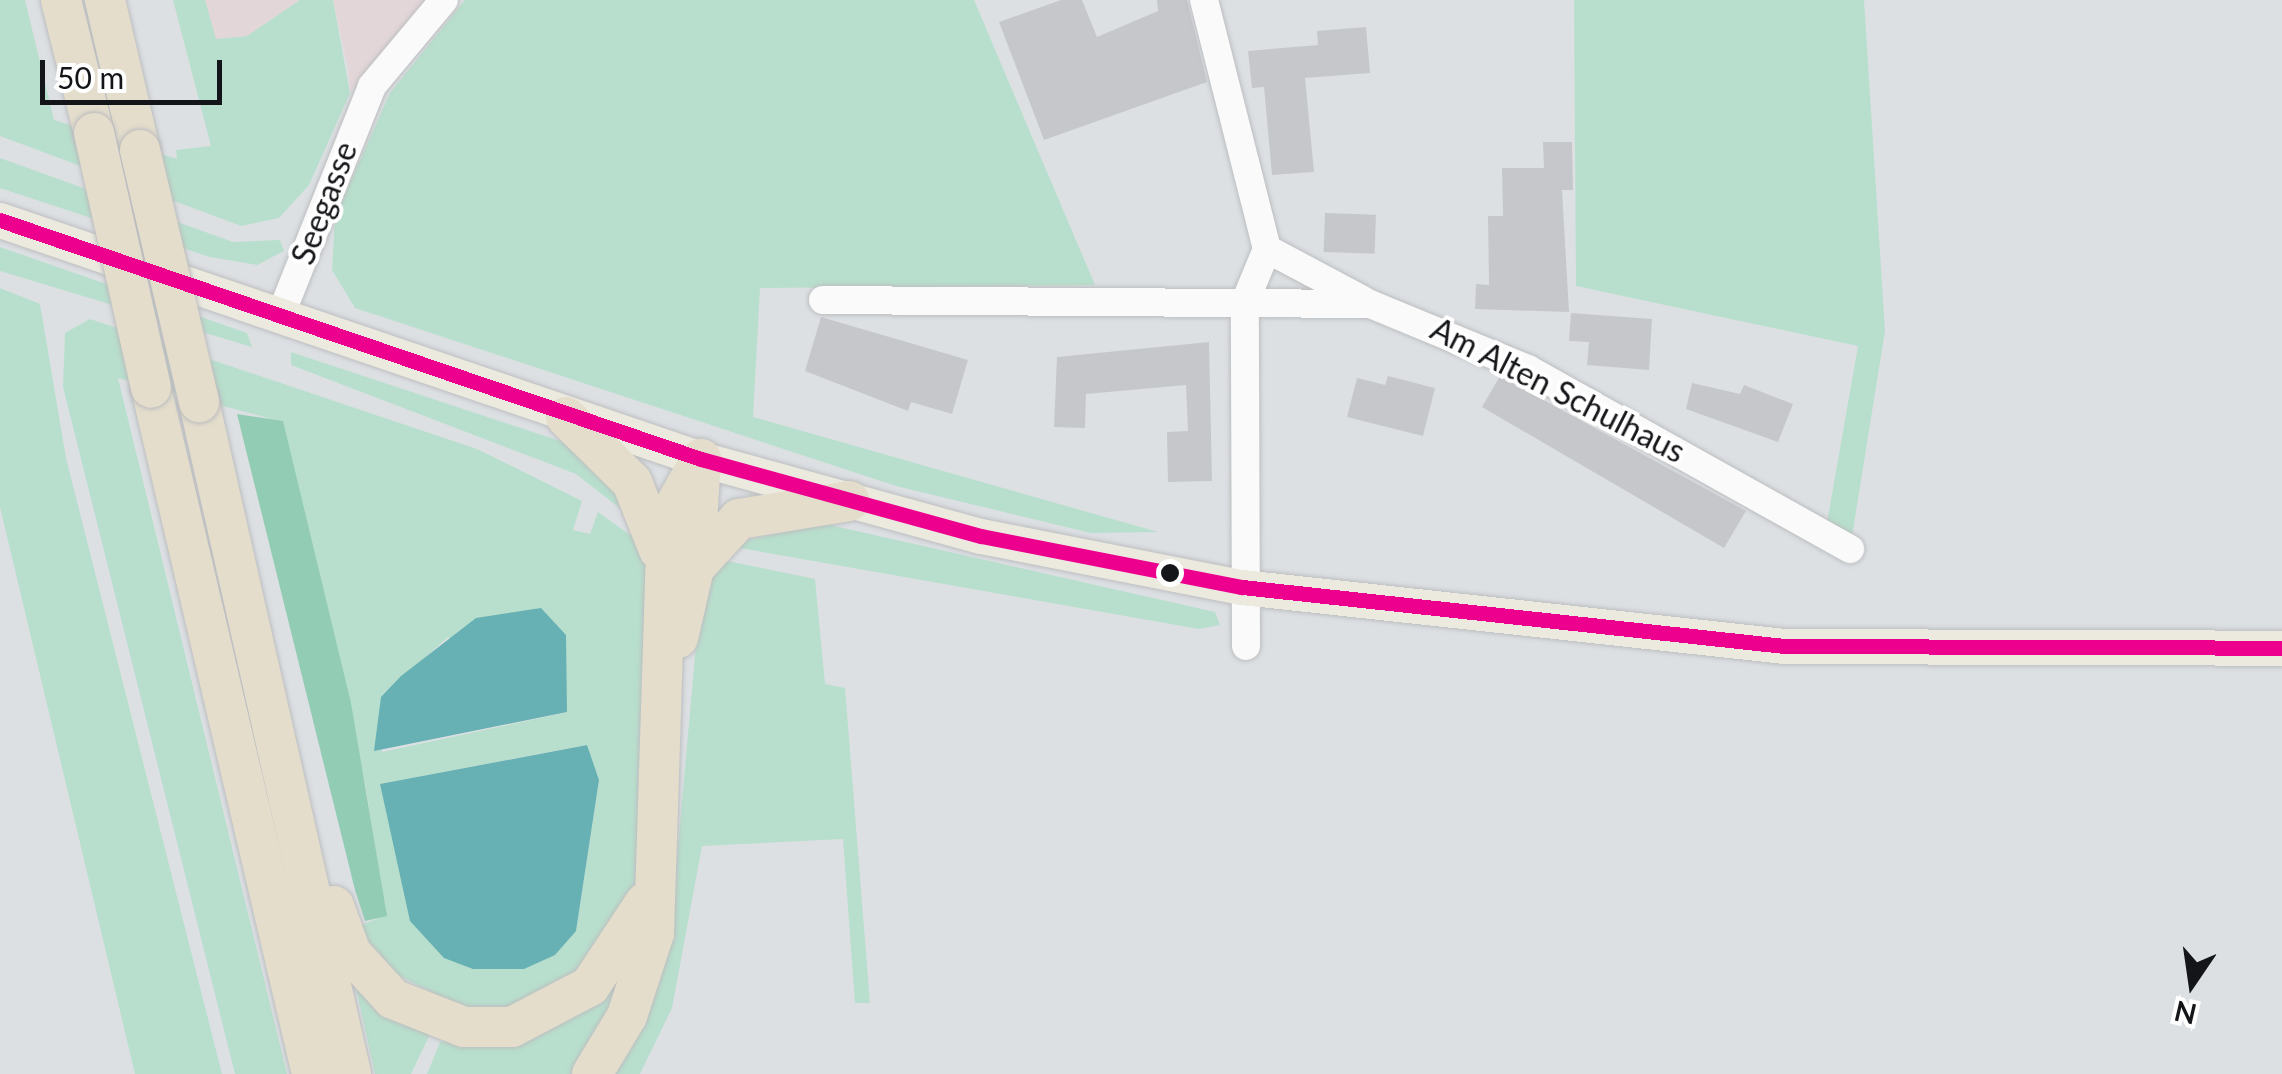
<!DOCTYPE html>
<style>
body{margin:0}
#map{position:relative;width:2282px;height:1074px;overflow:hidden;background:#dde0e3;font-family:Lato,sans-serif}
div>[style]{position:absolute}
[style*='--x']{left:calc(var(--x)*1px);top:calc(var(--y)*1px);width:calc(var(--w)*1px);rotate:calc(var(--a)*1deg)}
.commercial>*{inset:0;background:#e3d6d8}
.green>*{inset:0;background:#b8dfcd}
.forest>*{inset:0;background:#93ccb4}
.water>*{inset:0;background:#67b0b4}
.building>*{inset:0;background:#c6c7ca;transform-origin:0 0}
.roads{filter:drop-shadow(0 0 2px #bcbec0) drop-shadow(0 0 2px #bcbec0)}
.minor>*{height:28px;margin:-14px;padding:0 14px;transform-origin:14px;border-radius:14px;background:#fafafb}
.major>*{height:35px;margin:-17.5px;padding:0 17.5px;transform-origin:17.5px;border-radius:17.5px;background:#ece9df}
.highway>*{height:40px;margin:-20px;padding:0 20px;transform-origin:20px;border-radius:20px;background:#e4ddcc}
.bridges{filter:drop-shadow(0 0 2px #bbbcbe) drop-shadow(0 0 2px #bbbcbe)}
.highway-bridge>*{height:40px;margin:-20px;padding:0 20px;transform-origin:20px;border-radius:20px;background:#e4ddcc}
.bus-1>*{height:15px;margin:-7.5px;padding:0 7.5px;transform-origin:7.5px;border-radius:7.5px;background:#ec008d}
.dots>*{width:28px;height:28px;translate:-50% -50%;box-sizing:border-box;border:5px solid #fff;border-radius:50%}
span{translate:-50% -50%;white-space:nowrap;text-align:center;line-height:1.15;-webkit-text-stroke:8px #fff;paint-order:stroke}
.street-label{font-size:32px;color:#141518}
.north{position:absolute;left:2142px;top:934px;width:100px;height:100px;-webkit-text-stroke:8px #fff;paint-order:stroke;rotate:193deg;font-size:28px;font-weight:700;line-height:40px;text-align:center;color:#141518}
.north::after{content:'';display:block;margin:auto;width:35px;height:45px;background:#141518;clip-path:polygon(50% 0,100% 100%,50% 72%,0 100%)}
.scale{position:absolute;left:40px;top:60px;width:182px;height:45px;box-sizing:border-box;border:5px solid #141518;border-top:0;padding-left:12px;font-size:30px;line-height:35px;white-space:nowrap;color:#141518;-webkit-text-stroke:8px #fff;paint-order:stroke}
</style>
<div id="map">
<div class="commercial">
<i style="clip-path:polygon(205px 0,300px 0,247px 36px,215px 39px)"></i>
<i style="clip-path:polygon(333px 0,425px 0,350px 93px,348px 69px)"></i>
</div>
<div class="green">
<i style="clip-path:polygon(0 0,25px 0,54px 120px,177px 159px,176px 150px,211px 146px,173px 0,205px 0,216px 39px,247px 36px,300px 0,333px 0,350px 93px,309px 185px,279px 218px,241px 226px,0 136px)"></i>
<i style="clip-path:polygon(465px 0,974px 0,1095px 285px,760px 288px,753px 417px,1158px 532px,1091px 533px,896px 486px,355px 308px,332px 270px,335px 217px,390px 93px)"></i>
<i style="clip-path:polygon(1574px 0,1864px 0,1885px 331px,1850px 549px,1825px 534px,1858px 346px,1576px 286px)"></i>
<i style="clip-path:polygon(0 158px,233px 242px,280px 240px,284px 251px,257px 265px,210px 257px,0 188px)"></i>
<i style="clip-path:polygon(0 247px,247px 333px,252px 347px,0 271px)"></i>
<i style="clip-path:polygon(0 288px,40px 304px,66px 458px,222px 1074px,135px 1074px,0 507px)"></i>
<i style="clip-path:polygon(evenodd,90px 319px,477px 449px,582px 501px,573px 530px,590px 534px,598px 512px,637px 540px,649px 571px,635px 887px,621px 930px,545px 1001px,489px 1011px,457px 1005px,398px 975px,370px 943px,359px 926px,386px 915px,365px 783px,283px 422px,118px 378px,287px 1074px,235px 1074px,63px 387px,65px 333px,90px 319px,448px 637px,568px 712px,382px 752px,381px 697px,448px 637px,90px 319px,586px 745px,599px 780px,576px 931px,388px 821px,381px 784px,586px 745px)"></i>
<i style="clip-path:polygon(291px 352px,566px 443px,602px 469px,626px 513px,576px 474px,291px 365px)"></i>
<i style="clip-path:polygon(826px 524px,1215px 612px,1220px 625px,1199px 629px,723px 545px)"></i>
<i style="clip-path:polygon(713px 558px,815px 579px,825px 684px,845px 688px,870px 1003px,855px 1003px,843px 839px,702px 846px,672px 1008px,640px 1074px,604px 1074px,673px 903px,699px 611px)"></i>
<i style="clip-path:polygon(351px 965px,432px 1030px,411px 1074px,375px 1074px)"></i>
<i style="clip-path:polygon(619px 975px,625px 978px,572px 1074px,427px 1074px,440px 1042px)"></i>
</div>
<div class="forest">
<i style="clip-path:polygon(237px 414px,283px 421px,351px 703px,387px 916px,365px 921px,355px 890px)"></i>
</div>
<div class="water">
<i style="clip-path:polygon(541px 608px,566px 635px,567px 712px,374px 751px,381px 697px,401px 676px,476px 618px)"></i>
<i style="clip-path:polygon(587px 745px,599px 780px,576px 931px,555px 955px,524px 969px,473px 969px,444px 958px,410px 921px,380px 784px)"></i>
</div>
<div class="building">
<i style="clip-path:polygon(1061px 0,1082px 0,1097px 37px,1158px 11px,1157px 0,1187px 0,1207px 82px,1044px 140px,999px 22px)"></i>
<i style="clip-path:polygon(1366px 27px,1370px 73px,1305px 78px,1314px 172px,1272px 175px,1264px 87px,1252px 88px,1248px 51px,1318px 45px,1317px 31px)"></i>
<i style="clip-path:polygon(1543px 142px,1572px 142px,1573px 190px,1562px 190px,1569px 312px,1475px 309px,1476px 284px,1489px 285px,1488px 216px,1503px 216px,1502px 168px,1544px 168px)"></i>
<i style="left:1325px;top:213px;width:51px;height:39px;rotate:2deg"></i>
<i style="clip-path:polygon(1571px 313px,1652px 319px,1649px 370px,1587px 365px,1589px 342px,1569px 341px)"></i>
<i style="clip-path:polygon(821px 317px,968px 360px,952px 414px,911px 402px,908px 411px,805px 371px)"></i>
<i style="clip-path:polygon(1209px 342px,1212px 481px,1168px 482px,1167px 432px,1188px 431px,1186px 385px,1086px 394px,1085px 428px,1054px 427px,1057px 357px)"></i>
<i style="clip-path:polygon(1388px 376px,1435px 388px,1423px 436px,1347px 417px,1357px 378px,1385px 385px)"></i>
<i style="clip-path:polygon(1500px 376px,1746px 511px,1724px 548px,1482px 407px)"></i>
<i style="clip-path:polygon(1692px 383px,1740px 394px,1744px 385px,1793px 404px,1778px 442px,1686px 409px)"></i>
</div>
<div class="roads">
<div class="minor">
<i style="--x:1204;--y:0;--w:257;--a:75.8"></i>
<i style="--x:1267;--y:249;--w:109;--a:28"></i>
<i style="--x:823;--y:300;--w:547;--a:0.42"></i>
<i style="--x:1370;--y:304;--w:171;--a:22.4"></i>
<i style="--x:1528;--y:369;--w:369;--a:29.2"></i>
<i style="--x:281;--y:314;--w:245;--a:-68.2"></i>
<i style="--x:372;--y:86;--w:112;--a:-50.1"></i>
<i style="--x:1246;--y:646;--w:344;--a:-90.2"></i>
<i style="--x:1245;--y:302;--w:57;--a:-67.5"></i>
</div>
<div class="major">
<i style="--x:0;--y:220;--w:741;--a:18.83"></i>
<i style="--x:701;--y:459;--w:290;--a:15.4"></i>
<i style="--x:981;--y:536;--w:266;--a:11.1"></i>
<i style="--x:1242;--y:587;--w:545;--a:6.21"></i>
<i style="--x:1784;--y:646;--w:498;--a:0.2"></i>
</div>
<div class="highway">
<i style="--x:61;--y:0;--w:137;--a:76.1"></i>
<i style="--x:105;--y:0;--w:154;--a:76.9"></i>
<i style="--x:151;--y:388;--w:705;--a:76.79"></i>
<i style="--x:199;--y:402;--w:689;--a:77.25"></i>
<i style="--x:566;--y:417;--w:93;--a:44.6"></i>
<i style="--x:632;--y:482;--w:73;--a:68.3"></i>
<i style="--x:694;--y:568;--w:67;--a:-47.4"></i>
<i style="--x:739;--y:519;--w:112;--a:-9.2"></i>
<i style="--x:678;--y:638;--w:72;--a:-77.1"></i>
<i style="--x:694;--y:568;--w:109;--a:-86.3"></i>
<i style="--x:334;--y:906;--w:50;--a:70.1"></i>
<i style="--x:351;--y:953;--w:62;--a:47.6"></i>
<i style="--x:393;--y:999;--w:76;--a:21.5"></i>
<i style="--x:464;--y:1027;--w:48;--a:0"></i>
<i style="--x:512;--y:1027;--w:88;--a:-27.7"></i>
<i style="--x:590;--y:986;--w:100;--a:-56.5"></i>
<i style="--x:592;--y:1074;--w:68;--a:-58.9"></i>
<i style="--x:627;--y:1016;--w:87;--a:-72"></i>
<i style="--x:654;--y:933;--w:413;--a:-88.2"></i>
<i style="--x:667;--y:520;--w:70;--a:-60.9"></i>
</div>
</div>
<div class="bridges">
<div class="highway-bridge">
<i style="--x:94;--y:133;--w:261;--a:77.4"></i>
<i style="--x:140;--y:150;--w:259;--a:76.8"></i>
</div>
</div>
<div class="bus-1">
<i style="--x:0;--y:220;--w:741;--a:18.83"></i>
<i style="--x:701;--y:459;--w:290;--a:15.4"></i>
<i style="--x:981;--y:536;--w:266;--a:11.1"></i>
<i style="--x:1242;--y:587;--w:545;--a:6.21"></i>
<i style="--x:1784;--y:646;--w:498;--a:0.2"></i>
</div>
<div class="dots">
<i style="left:1170px;top:573px;background:#141518"></i>
</div>
<div class="street-label">
<span style="left:324px;top:203px;rotate:-69deg">Seegasse</span>
<span style="left:1558px;top:390px;rotate:27deg">Am Alten Schulhaus</span>
</div>
<div class="north">N</div>
<div class="scale">50 m</div>
</div>
